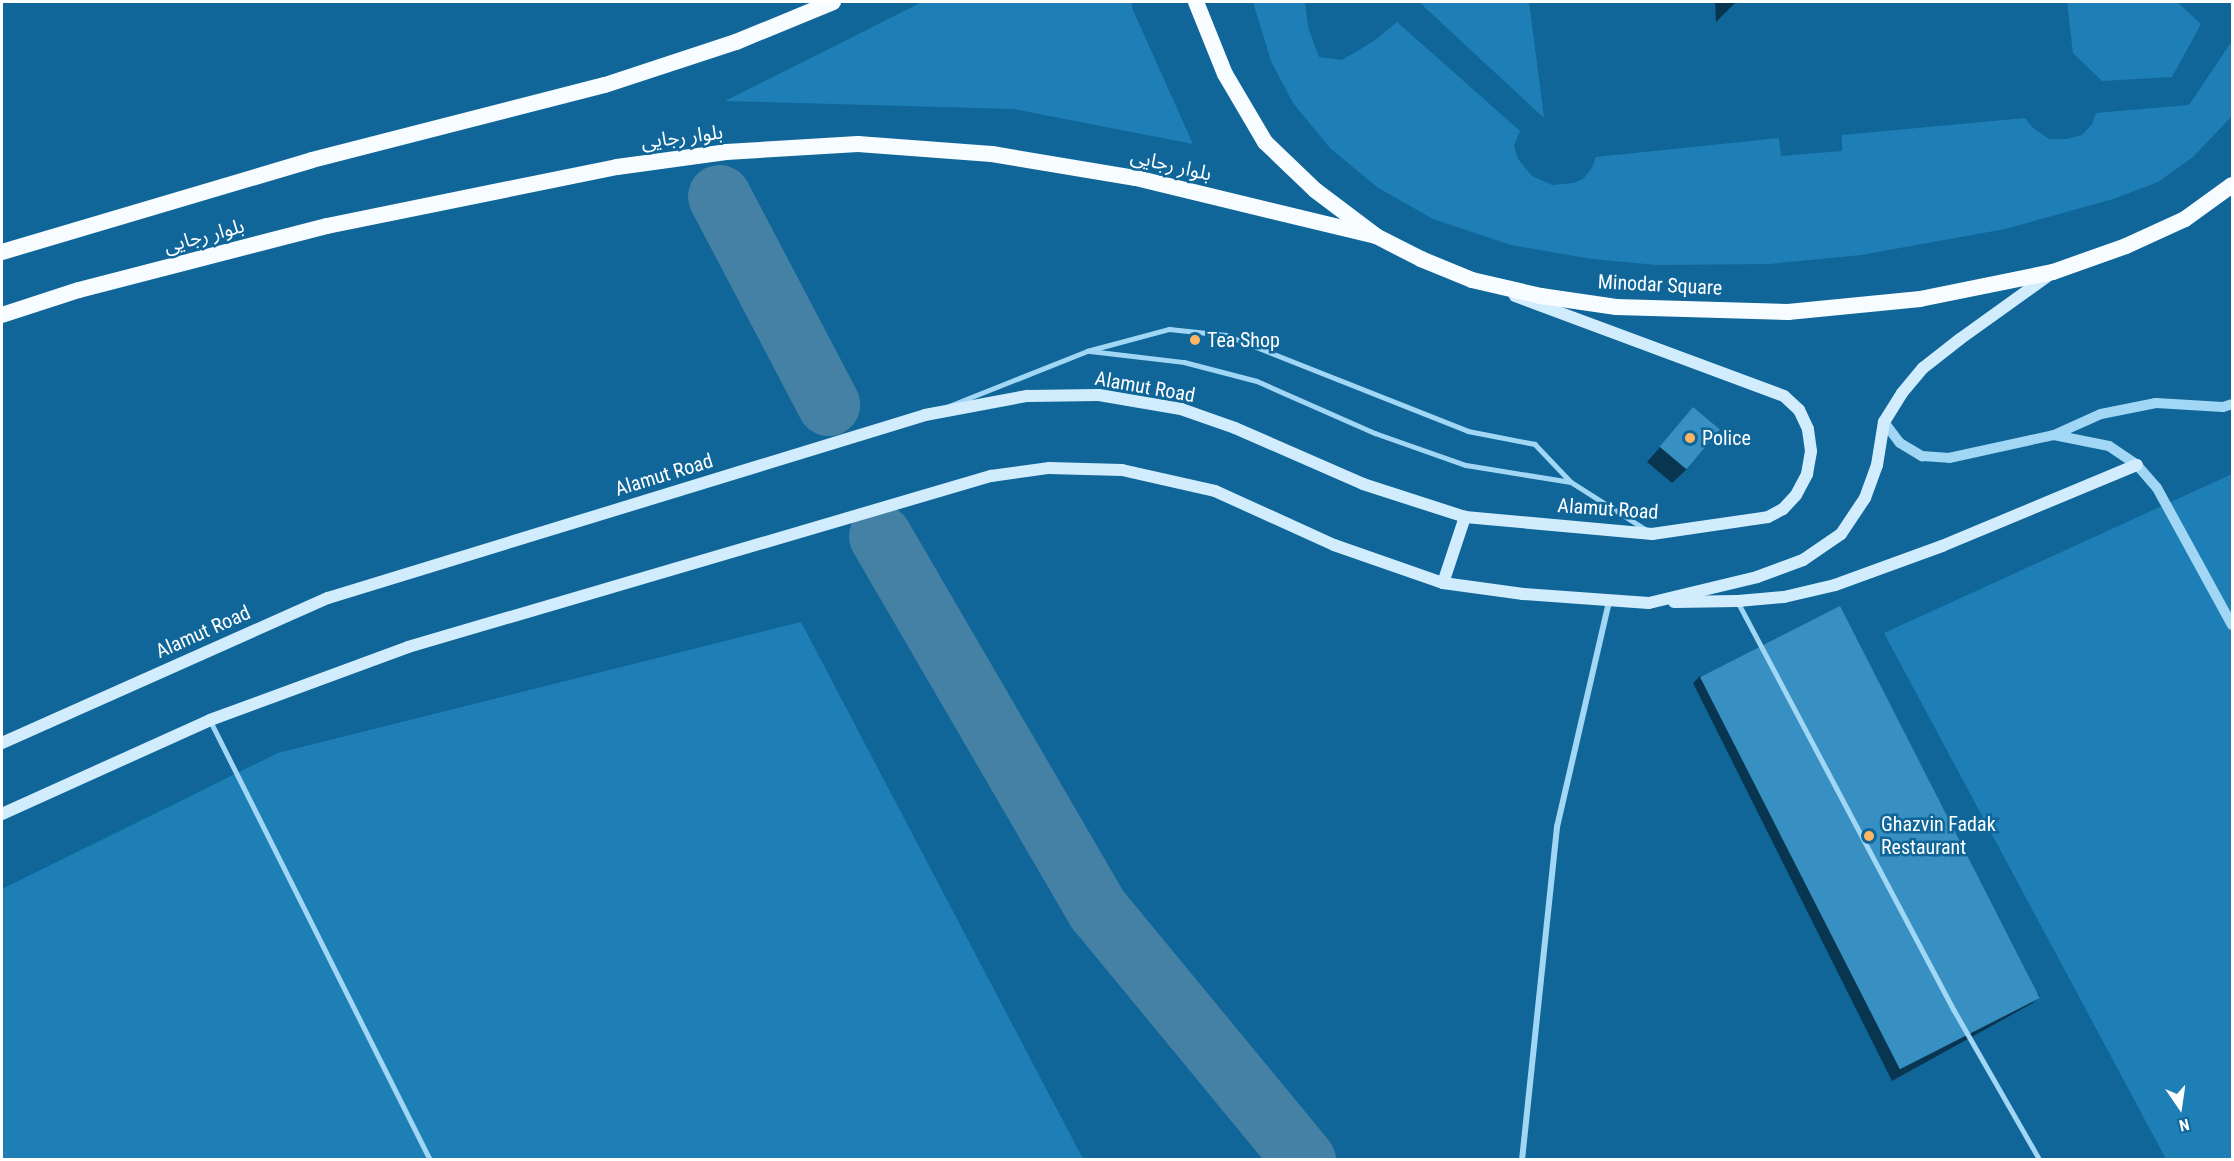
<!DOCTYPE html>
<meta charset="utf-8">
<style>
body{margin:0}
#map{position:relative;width:2234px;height:1161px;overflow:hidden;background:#106699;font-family:"Roboto Condensed","Noto Sans Arabic",sans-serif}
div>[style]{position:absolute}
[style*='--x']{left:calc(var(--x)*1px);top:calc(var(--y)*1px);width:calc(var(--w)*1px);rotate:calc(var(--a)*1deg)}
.green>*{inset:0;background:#1e7fb6}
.shadow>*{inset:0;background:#0007}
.river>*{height:63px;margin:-31.5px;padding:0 31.5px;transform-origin:31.5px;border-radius:31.5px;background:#4481a5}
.building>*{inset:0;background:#388fc1;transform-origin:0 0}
.service>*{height:4.5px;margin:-2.25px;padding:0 2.25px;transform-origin:2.25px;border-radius:2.25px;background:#a1d7f5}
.minor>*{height:6px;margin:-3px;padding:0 3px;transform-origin:3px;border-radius:3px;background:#a1d7f5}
.tertiary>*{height:10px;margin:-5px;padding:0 5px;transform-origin:5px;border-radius:5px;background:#a1d7f5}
.secondary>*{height:12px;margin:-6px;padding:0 6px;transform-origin:6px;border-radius:6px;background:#d1edfd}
.trunk>*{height:16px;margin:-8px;padding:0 8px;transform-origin:8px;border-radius:8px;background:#f6fcff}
.dots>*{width:16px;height:16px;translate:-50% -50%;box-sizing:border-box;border:3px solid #106699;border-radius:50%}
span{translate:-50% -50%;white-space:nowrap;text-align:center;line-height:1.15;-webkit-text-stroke:5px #106699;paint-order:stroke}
.street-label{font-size:20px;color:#fff}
.poi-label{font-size:20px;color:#fff}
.left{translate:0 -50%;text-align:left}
.frame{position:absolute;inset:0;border:3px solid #fff;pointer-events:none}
.north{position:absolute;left:2150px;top:1077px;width:60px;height:60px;-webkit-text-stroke:4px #106699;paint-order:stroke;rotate:167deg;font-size:16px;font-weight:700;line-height:24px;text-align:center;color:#fff}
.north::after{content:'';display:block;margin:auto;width:21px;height:27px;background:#fff;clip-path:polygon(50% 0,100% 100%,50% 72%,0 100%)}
</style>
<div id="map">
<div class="green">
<i style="clip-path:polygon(922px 2px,1132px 2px,1132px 8px,1193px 144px,1014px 109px,725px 101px)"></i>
<i style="clip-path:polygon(1253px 2px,1305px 2px,1308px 27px,1319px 57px,1342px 60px,1374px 41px,1397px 22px,1520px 131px,1514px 146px,1518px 159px,1532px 176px,1552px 185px,1574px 183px,1583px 179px,1592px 168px,1596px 157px,1779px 138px,1781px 156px,1842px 151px,1842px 135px,2025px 118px,2033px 128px,2049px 139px,2067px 139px,2082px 135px,2092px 124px,2096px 113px,2189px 105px,2230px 44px,2232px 45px,2232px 116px,2193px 157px,2158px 182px,2113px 199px,2005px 229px,1861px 255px,1769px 264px,1657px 265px,1592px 259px,1511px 245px,1433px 219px,1377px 187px,1330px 148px,1293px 103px,1271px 61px)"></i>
<i style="clip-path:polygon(1419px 2px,1529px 2px,1544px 118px)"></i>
<i style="clip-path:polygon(2067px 2px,2177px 2px,2201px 24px,2172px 77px,2102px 81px,2073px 53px)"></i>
<i style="clip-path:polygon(2232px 474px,2232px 1159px,2166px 1159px,1884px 633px)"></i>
<i style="clip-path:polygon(801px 622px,1083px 1159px,2px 1160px,2px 889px,278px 753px)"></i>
</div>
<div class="shadow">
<i style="clip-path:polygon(1715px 2px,1736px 2px,1716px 22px)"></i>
<i style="clip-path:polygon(1693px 409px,1687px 469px,1672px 483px,1647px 462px)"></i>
<i style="clip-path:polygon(1700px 676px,2040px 996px,2033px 1003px,1892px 1081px,1693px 683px)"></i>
</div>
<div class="river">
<i style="--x:719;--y:196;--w:235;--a:62.3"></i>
<i style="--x:880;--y:536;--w:433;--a:59.8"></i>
<i style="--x:1098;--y:910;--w:324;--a:50.5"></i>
</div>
<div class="building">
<i style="left:1693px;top:407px;width:35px;height:52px;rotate:40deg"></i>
<i style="left:1840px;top:606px;width:440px;height:157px;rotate:63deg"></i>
</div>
<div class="service">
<i style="--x:1090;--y:351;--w:95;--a:6.7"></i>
<i style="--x:1184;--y:362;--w:75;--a:14.6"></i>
<i style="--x:1257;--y:381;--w:129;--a:23.8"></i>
<i style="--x:1375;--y:433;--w:96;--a:19.4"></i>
<i style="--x:1466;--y:465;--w:106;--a:9.2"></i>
<i style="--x:949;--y:406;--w:149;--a:-21.7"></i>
<i style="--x:1087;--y:351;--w:85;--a:-15"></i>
<i style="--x:1169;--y:329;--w:57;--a:6"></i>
<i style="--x:1226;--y:335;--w:260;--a:21.6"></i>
<i style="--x:1468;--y:431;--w:68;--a:11"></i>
<i style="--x:1535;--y:444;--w:52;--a:46.5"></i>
<i style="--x:1571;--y:482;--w:88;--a:32.4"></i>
<i style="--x:1739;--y:604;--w:459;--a:62.1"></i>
<i style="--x:1954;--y:1010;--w:173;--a:60.2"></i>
<i style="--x:211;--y:722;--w:490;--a:63.4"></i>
</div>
<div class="minor">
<i style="--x:1522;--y:1160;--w:335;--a:-84"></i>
<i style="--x:1557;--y:827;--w:232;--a:-77"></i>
</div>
<div class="tertiary">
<i style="--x:1884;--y:422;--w:26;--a:53"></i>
<i style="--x:1900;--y:443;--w:26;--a:31"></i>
<i style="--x:1922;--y:456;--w:27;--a:4"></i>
<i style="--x:1949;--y:458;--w:107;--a:-12.4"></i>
<i style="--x:2054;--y:435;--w:56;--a:11.3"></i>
<i style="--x:2109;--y:446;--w:34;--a:34"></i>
<i style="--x:2137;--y:465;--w:30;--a:49"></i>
<i style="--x:2157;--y:488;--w:156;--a:61.3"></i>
<i style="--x:2054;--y:435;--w:51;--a:-24.1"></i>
<i style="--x:2101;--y:414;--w:56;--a:-11.3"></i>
<i style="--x:2156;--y:403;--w:67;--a:3.4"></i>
<i style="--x:2223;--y:407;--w:9;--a:-18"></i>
</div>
<div class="secondary">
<i style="--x:1443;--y:583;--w:70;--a:-71.6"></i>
<i style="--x:1674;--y:602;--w:64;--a:-0.9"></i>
<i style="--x:1738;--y:601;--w:46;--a:-5"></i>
<i style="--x:1784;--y:597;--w:52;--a:-13.2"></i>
<i style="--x:1835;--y:585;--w:114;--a:-20"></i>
<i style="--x:1942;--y:546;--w:211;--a:-22.6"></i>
<i style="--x:2;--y:743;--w:357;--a:-24"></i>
<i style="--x:328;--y:598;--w:624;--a:-17.04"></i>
<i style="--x:925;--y:415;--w:104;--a:-10.6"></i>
<i style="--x:1027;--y:396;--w:72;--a:-0.8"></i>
<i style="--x:1099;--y:395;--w:83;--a:9.7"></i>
<i style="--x:1181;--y:409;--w:57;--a:19.4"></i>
<i style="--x:1235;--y:428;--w:140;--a:23.6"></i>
<i style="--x:1363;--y:484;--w:107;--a:17.9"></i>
<i style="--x:1465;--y:517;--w:188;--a:5.2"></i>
<i style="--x:1652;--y:534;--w:117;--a:-8.3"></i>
<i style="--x:1768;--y:517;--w:17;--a:-28"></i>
<i style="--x:1783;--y:509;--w:19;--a:-47"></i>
<i style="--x:1796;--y:495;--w:24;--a:-62"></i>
<i style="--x:1807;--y:474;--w:23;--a:-80"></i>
<i style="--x:1811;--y:451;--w:22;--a:-98"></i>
<i style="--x:1808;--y:429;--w:21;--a:-115"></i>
<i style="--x:1799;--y:410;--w:21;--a:-137"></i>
<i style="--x:1784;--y:396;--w:287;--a:-159.6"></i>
<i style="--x:2;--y:814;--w:228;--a:-24.3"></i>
<i style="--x:210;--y:720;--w:211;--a:-20.2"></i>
<i style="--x:408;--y:647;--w:608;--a:-16.35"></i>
<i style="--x:991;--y:476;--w:59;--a:-7.9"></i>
<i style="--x:1049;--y:468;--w:73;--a:1.6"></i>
<i style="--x:1122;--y:470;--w:95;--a:12.7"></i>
<i style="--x:1215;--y:491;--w:131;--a:24.4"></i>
<i style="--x:1334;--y:545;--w:115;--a:19.2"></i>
<i style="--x:1443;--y:583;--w:81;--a:7.8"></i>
<i style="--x:1523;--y:594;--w:126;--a:4.1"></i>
<i style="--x:1649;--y:603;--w:111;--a:-13.5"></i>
<i style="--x:1757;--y:577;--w:49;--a:-20.3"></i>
<i style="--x:1803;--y:560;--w:46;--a:-34.4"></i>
<i style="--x:1841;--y:534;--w:43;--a:-56.3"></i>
<i style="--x:1865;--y:498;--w:35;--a:-70"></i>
<i style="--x:1877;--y:465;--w:44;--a:-80.8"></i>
<i style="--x:1884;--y:422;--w:34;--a:-58"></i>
<i style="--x:1902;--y:393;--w:33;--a:-50"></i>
<i style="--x:1923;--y:368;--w:47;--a:-38.1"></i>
<i style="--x:1960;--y:339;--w:110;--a:-35.7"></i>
</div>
<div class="trunk">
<i style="--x:1196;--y:2;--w:78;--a:68.1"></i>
<i style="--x:1225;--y:74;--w:79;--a:59.5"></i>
<i style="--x:1265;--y:142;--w:69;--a:43.8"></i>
<i style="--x:1315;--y:190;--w:76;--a:37"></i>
<i style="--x:1376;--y:236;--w:51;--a:27.1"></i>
<i style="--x:1421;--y:259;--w:55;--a:22.4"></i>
<i style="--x:1472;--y:280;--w:71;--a:13.1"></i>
<i style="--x:1541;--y:296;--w:76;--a:8.3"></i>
<i style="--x:1616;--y:307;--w:172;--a:1.7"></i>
<i style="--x:1788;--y:312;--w:133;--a:-5.6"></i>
<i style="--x:1920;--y:299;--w:136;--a:-11.5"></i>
<i style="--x:2053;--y:272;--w:77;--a:-19.6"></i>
<i style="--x:2126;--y:246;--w:65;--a:-24.6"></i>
<i style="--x:2185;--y:219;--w:58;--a:-35.9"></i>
<i style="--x:2;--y:252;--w:323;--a:-16.5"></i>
<i style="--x:312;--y:160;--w:302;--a:-14.4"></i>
<i style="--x:605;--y:85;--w:138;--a:-18.2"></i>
<i style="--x:736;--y:42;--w:105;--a:-22.4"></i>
<i style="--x:2;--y:315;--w:81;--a:-18"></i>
<i style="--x:79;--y:290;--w:256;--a:-14.5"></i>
<i style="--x:327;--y:226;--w:296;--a:-11.5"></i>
<i style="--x:617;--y:167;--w:110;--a:-7.8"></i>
<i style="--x:726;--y:152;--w:132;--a:-3.5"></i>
<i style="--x:858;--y:144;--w:134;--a:4.3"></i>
<i style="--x:992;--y:154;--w:146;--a:9.5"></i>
<i style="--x:1136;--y:178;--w:247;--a:13.6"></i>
</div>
<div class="dots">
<i style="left:1195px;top:340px;background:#ffb564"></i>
<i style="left:1690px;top:438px;background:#ffb564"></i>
<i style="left:1869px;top:836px;background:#ffb564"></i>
</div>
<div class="street-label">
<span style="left:682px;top:137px;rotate:-7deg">بلوار رجایی</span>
<span style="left:1171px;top:165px;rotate:13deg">بلوار رجایی</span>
<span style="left:204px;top:236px;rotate:-15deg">بلوار رجایی</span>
<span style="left:1660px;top:285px;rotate:3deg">Minodar Square</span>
<span style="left:1145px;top:387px;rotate:10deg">Alamut Road</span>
<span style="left:664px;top:475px;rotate:-17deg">Alamut Road</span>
<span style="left:1608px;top:509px;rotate:4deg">Alamut Road</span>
<span style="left:203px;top:632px;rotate:-24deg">Alamut Road</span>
</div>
<div class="poi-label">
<span class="left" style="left:1207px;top:340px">Tea Shop</span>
<span class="left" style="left:1702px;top:438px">Police</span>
<span class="left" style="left:1881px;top:836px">Ghazvin Fadak<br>Restaurant</span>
</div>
<div class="frame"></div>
<div class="north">N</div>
</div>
